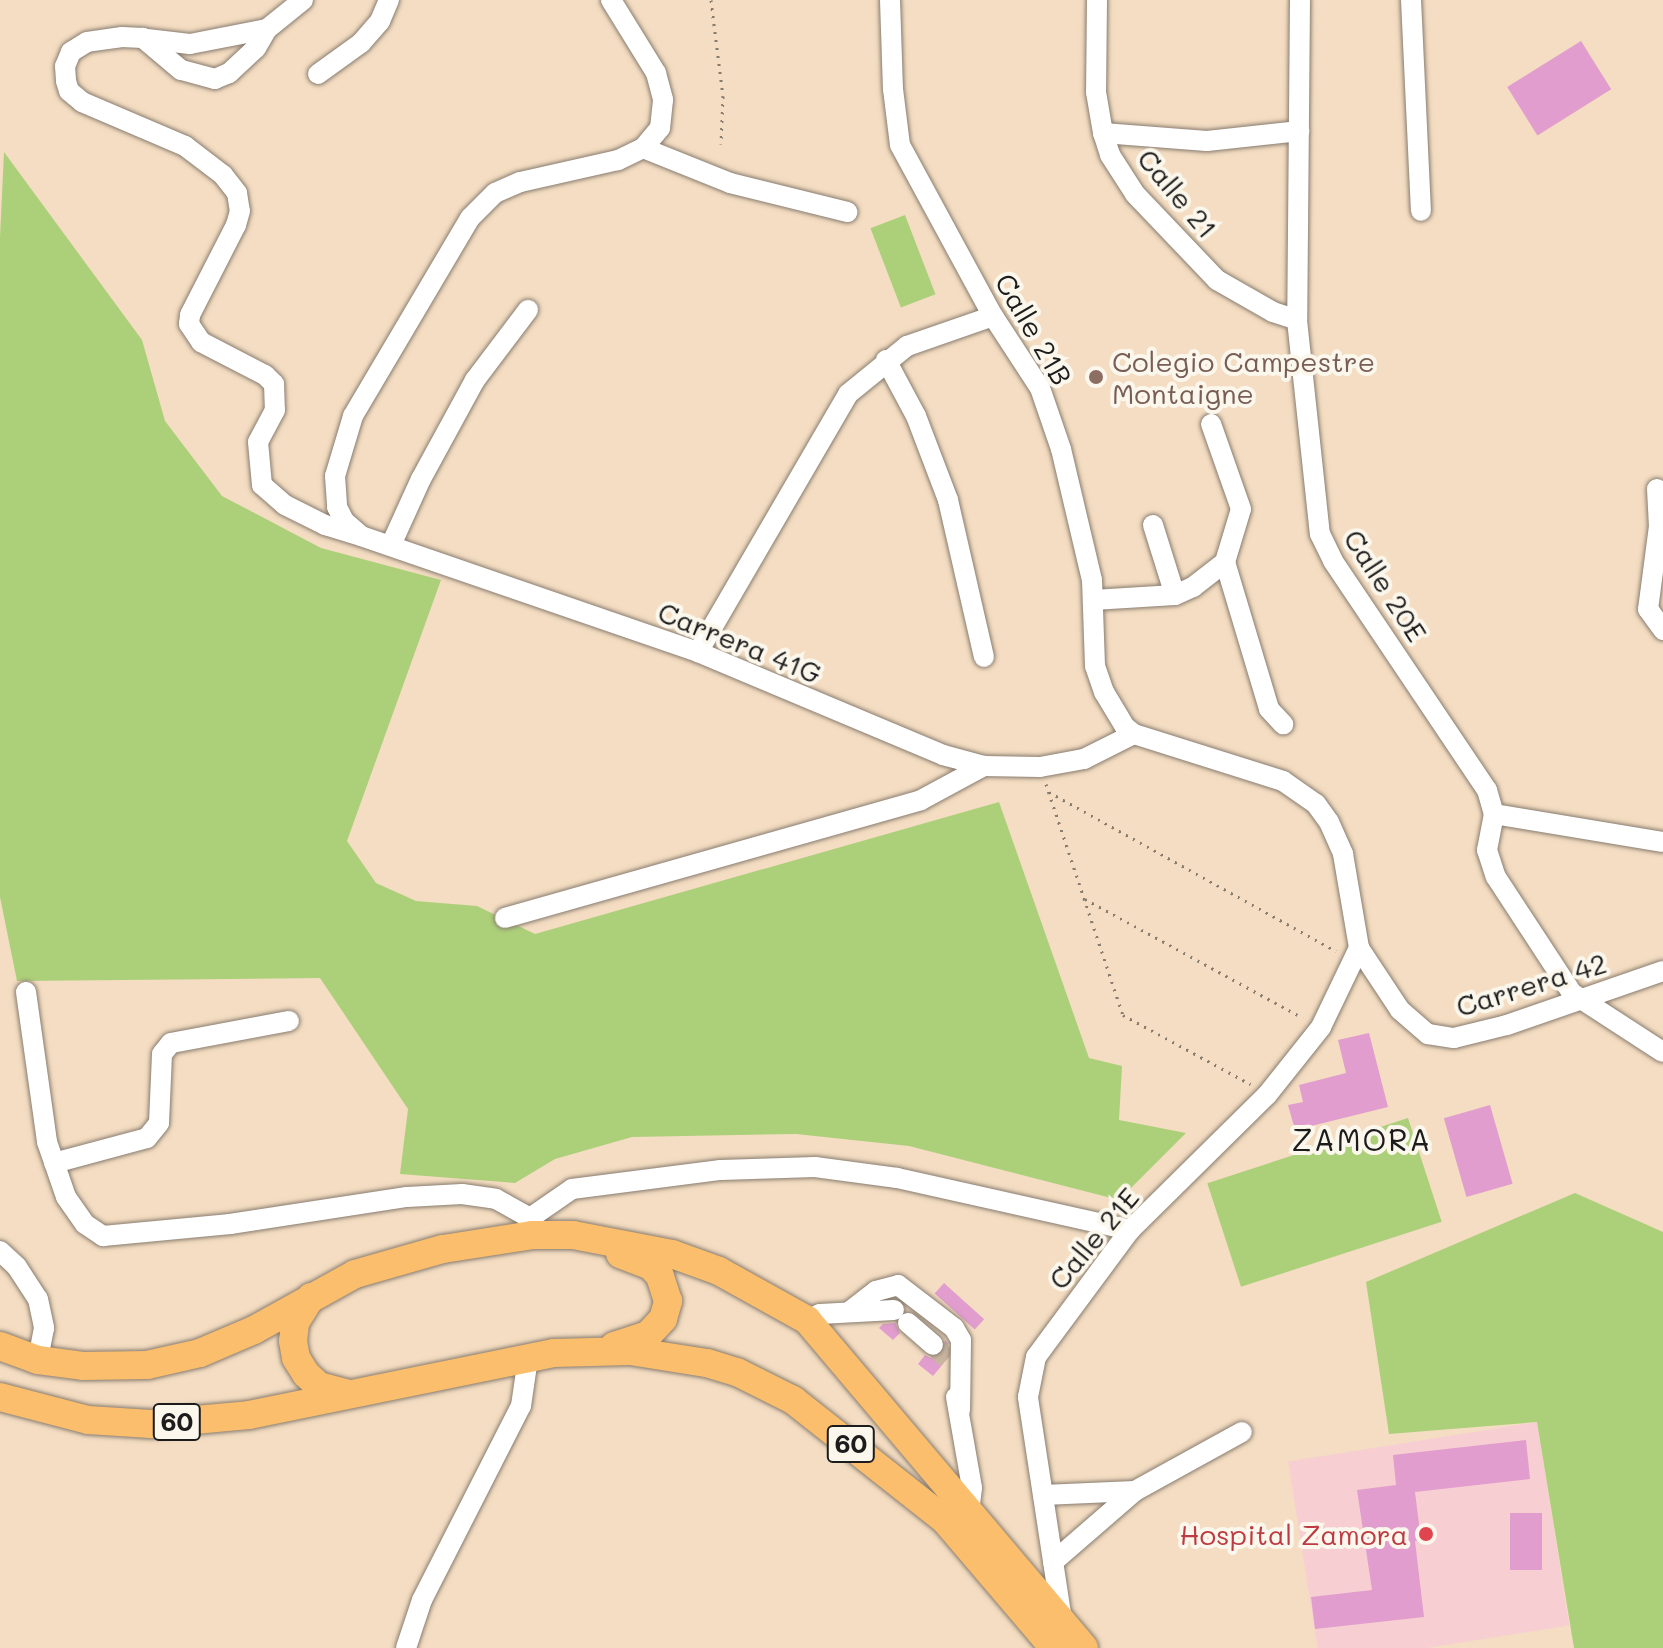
<!DOCTYPE html>
<style>
body{margin:0}
#map{position:relative;width:1663px;height:1648px;overflow:hidden;background:#f4ddc2;font-family:Mali,sans-serif}
div>[style]{position:absolute}
[style*='--x']{left:calc(var(--x)*1px);top:calc(var(--y)*1px);width:calc(var(--w)*1px);rotate:calc(var(--a)*1deg)}
.built>*{inset:0;background:#f7cfd2;transform-origin:0 0}
.green>*{inset:0;background:#acd079;transform-origin:0 0}
.building>*{inset:0;background:#e19dcd;transform-origin:0 0}
.minor-tunnel>*{height:20px;margin-top:-10px;transform-origin:0;background:repeating-linear-gradient(90deg,#c9b6a1 0 20px,transparent 0 30px)}
.path>*{height:3px;margin-top:-1.5px;transform-origin:0;background:repeating-linear-gradient(90deg,#887c6f 0 2px,transparent 0 8px)}
.roads{filter:drop-shadow(0 0 2px #887c6f) drop-shadow(0 0 2px #887c6f)}
.minor>*{height:20px;margin:-10px;padding:0 10px;transform-origin:10px;border-radius:10px;background:#fff}
.highway>*{height:28px;margin:-14px;padding:0 14px;transform-origin:14px;border-radius:14px;background:#fabe6d}
.dots>*{width:22px;height:22px;translate:-50% -50%;box-sizing:border-box;border:4px solid #fbf7ec;border-radius:50%}
span{translate:-50% -50%;white-space:nowrap;text-align:center;line-height:1.15;-webkit-text-stroke:8px #fbf7ec;paint-order:stroke}
.shield-label span{padding:2px 6px;background:#fbf7ec;border:2px solid;border-radius:6px;-webkit-text-stroke-width:0}
.shield-label{font-size:26px;color:#1c1c1c;font-weight:700}
.street-label{font-size:28px;color:#1c1c1c}
.education-label{font-size:28px;color:#785e54}
.left{translate:0 -50%;text-align:left}
.health-label{font-size:28px;color:#be3a42}
.right{translate:-100% -50%;text-align:right}
.neighbourhood-label{font-size:30px;color:#1c1c1c;letter-spacing:2px}
</style>
<div id="map">
<div class="built">
<i style="left:1537px;top:1422px;width:206px;height:252px;rotate:81deg"></i>
</div>
<div class="green">
<i style="clip-path:polygon(4px 152px,142px 340px,165px 421px,222px 496px,321px 548px,441px 580px,347px 841px,376px 883px,416px 901px,477px 906px,535px 934px,999px 802px,1089px 1058px,1122px 1066px,1119px 1120px,1186px 1133px,1119px 1200px,909px 1146px,796px 1134px,632px 1137px,555px 1159px,515px 1183px,400px 1174px,408px 1109px,320px 978px,17px 981px,0 897px,0 237px)"></i>
<i style="left:905px;top:215px;width:85px;height:37px;rotate:69deg"></i>
<i style="left:1408px;top:1118px;width:109px;height:211px;rotate:72deg"></i>
<i style="clip-path:polygon(1575px 1193px,1663px 1232px,1663px 1648px,1574px 1648px,1537px 1422px,1389px 1434px,1366px 1282px)"></i>
</div>
<div class="building">
<i style="left:1581px;top:41px;width:57px;height:87px;rotate:58deg"></i>
<i style="clip-path:polygon(1369px 1033px,1388px 1107px,1295px 1130px,1288px 1105px,1303px 1102px,1299px 1085px,1346px 1073px,1338px 1040px)"></i>
<i style="left:1490px;top:1105px;width:82px;height:48px;rotate:74deg"></i>
<i style="left:944px;top:1283px;width:54px;height:14px;rotate:42deg"></i>
<i style="clip-path:polygon(895px 1323px,900px 1333px,893px 1340px,879px 1328px,883px 1324px)"></i>
<i style="clip-path:polygon(945px 1340px,948px 1343px,948px 1358px,933px 1376px,918px 1364px,925px 1355px,931px 1358px,942px 1354px)"></i>
<i style="clip-path:polygon(1526px 1440px,1530px 1479px,1415px 1492px,1421px 1540px,1415px 1541px,1424px 1617px,1315px 1629px,1311px 1597px,1372px 1590px,1357px 1490px,1396px 1485px,1393px 1455px)"></i>
<i style="left:1510px;top:1513px;width:32px;height:57px"></i>
</div>
<div class="minor-tunnel">
<i style="--x:933;--y:1345;--w:20;--a:45"></i>
</div>
<div class="path">
<i style="--x:711;--y:0;--w:97;--a:82.9"></i>
<i style="--x:723;--y:96;--w:48;--a:92.4"></i>
<i style="--x:1046;--y:784;--w:243;--a:71.6"></i>
<i style="--x:1123;--y:1015;--w:145;--a:28.5"></i>
<i style="--x:1049;--y:792;--w:328;--a:29"></i>
<i style="--x:1085;--y:899;--w:248;--a:28.6"></i>
</div>
<div class="roads">
<div class="minor">
<i style="--x:303;--y:0;--w:46;--a:141.1"></i>
<i style="--x:267;--y:29;--w:22;--a:120"></i>
<i style="--x:256;--y:48;--w:37;--a:137"></i>
<i style="--x:229;--y:73;--w:15;--a:157"></i>
<i style="--x:215;--y:79;--w:35;--a:-165"></i>
<i style="--x:181;--y:70;--w:50;--a:-139.9"></i>
<i style="--x:143;--y:38;--w:21;--a:-177"></i>
<i style="--x:122;--y:37;--w:35;--a:172"></i>
<i style="--x:87;--y:42;--w:19;--a:148"></i>
<i style="--x:71;--y:52;--w:15;--a:113"></i>
<i style="--x:65;--y:66;--w:15;--a:86"></i>
<i style="--x:66;--y:81;--w:10;--a:73"></i>
<i style="--x:69;--y:91;--w:17;--a:40"></i>
<i style="--x:82;--y:102;--w:112;--a:23.1"></i>
<i style="--x:185;--y:146;--w:48;--a:37.3"></i>
<i style="--x:223;--y:175;--w:23;--a:52"></i>
<i style="--x:237;--y:193;--w:18;--a:81"></i>
<i style="--x:240;--y:211;--w:15;--a:106"></i>
<i style="--x:236;--y:225;--w:101;--a:117.1"></i>
<i style="--x:190;--y:315;--w:9;--a:96"></i>
<i style="--x:189;--y:324;--w:22;--a:56"></i>
<i style="--x:201;--y:342;--w:72;--a:27.3"></i>
<i style="--x:265;--y:375;--w:13;--a:45"></i>
<i style="--x:274;--y:384;--w:26;--a:88"></i>
<i style="--x:275;--y:410;--w:36;--a:118"></i>
<i style="--x:258;--y:442;--w:43;--a:84.7"></i>
<i style="--x:262;--y:485;--w:30;--a:41"></i>
<i style="--x:285;--y:505;--w:45;--a:26.6"></i>
<i style="--x:325;--y:525;--w:34;--a:17"></i>
<i style="--x:611;--y:0;--w:86;--a:58.3"></i>
<i style="--x:656;--y:73;--w:28;--a:75"></i>
<i style="--x:663;--y:100;--w:28;--a:96"></i>
<i style="--x:660;--y:128;--w:26;--a:130"></i>
<i style="--x:643;--y:148;--w:28;--a:154"></i>
<i style="--x:618;--y:160;--w:100;--a:167.3"></i>
<i style="--x:520;--y:182;--w:27;--a:156"></i>
<i style="--x:495;--y:193;--w:35;--a:135"></i>
<i style="--x:470;--y:218;--w:230;--a:120.6"></i>
<i style="--x:353;--y:416;--w:63;--a:106.7"></i>
<i style="--x:335;--y:476;--w:31;--a:86"></i>
<i style="--x:337;--y:507;--w:16;--a:63"></i>
<i style="--x:344;--y:521;--w:23;--a:41"></i>
<i style="--x:361;--y:536;--w:356;--a:19"></i>
<i style="--x:698;--y:652;--w:266;--a:22.8"></i>
<i style="--x:943;--y:755;--w:42;--a:15"></i>
<i style="--x:984;--y:766;--w:56;--a:1"></i>
<i style="--x:1040;--y:767;--w:45;--a:-10.3"></i>
<i style="--x:1084;--y:759;--w:56;--a:-26.6"></i>
<i style="--x:890;--y:0;--w:89;--a:88.1"></i>
<i style="--x:893;--y:89;--w:56;--a:82.9"></i>
<i style="--x:900;--y:145;--w:195;--a:61.5"></i>
<i style="--x:993;--y:316;--w:86;--a:56.9"></i>
<i style="--x:1040;--y:388;--w:65;--a:71"></i>
<i style="--x:1061;--y:449;--w:135;--a:76.7"></i>
<i style="--x:1092;--y:580;--w:86;--a:88"></i>
<i style="--x:1095;--y:666;--w:28;--a:71"></i>
<i style="--x:1104;--y:692;--w:41;--a:59"></i>
<i style="--x:1125;--y:727;--w:11;--a:38"></i>
<i style="--x:1134;--y:734;--w:156;--a:17.5"></i>
<i style="--x:1283;--y:781;--w:40;--a:34.9"></i>
<i style="--x:1316;--y:804;--w:22;--a:54"></i>
<i style="--x:1329;--y:822;--w:35;--a:66"></i>
<i style="--x:1343;--y:854;--w:95;--a:80.3"></i>
<i style="--x:1359;--y:948;--w:74;--a:56.5"></i>
<i style="--x:1400;--y:1010;--w:37;--a:41"></i>
<i style="--x:1428;--y:1034;--w:26;--a:9"></i>
<i style="--x:1454;--y:1038;--w:55;--a:-13.8"></i>
<i style="--x:1507;--y:1025;--w:165;--a:-19.1"></i>
<i style="--x:1097;--y:0;--w:92;--a:90.6"></i>
<i style="--x:1096;--y:92;--w:42;--a:80.3"></i>
<i style="--x:1103;--y:133;--w:23;--a:72"></i>
<i style="--x:1110;--y:155;--w:46;--a:57.3"></i>
<i style="--x:1135;--y:194;--w:119;--a:46.4"></i>
<i style="--x:1217;--y:280;--w:64;--a:29.7"></i>
<i style="--x:1273;--y:312;--w:25;--a:18"></i>
<i style="--x:1300;--y:0;--w:320;--a:90.5"></i>
<i style="--x:1297;--y:320;--w:215;--a:83.9"></i>
<i style="--x:1320;--y:534;--w:30;--a:64"></i>
<i style="--x:1333;--y:561;--w:276;--a:56.1"></i>
<i style="--x:1487;--y:790;--w:25;--a:74"></i>
<i style="--x:1494;--y:814;--w:37;--a:101"></i>
<i style="--x:1487;--y:850;--w:28;--a:72"></i>
<i style="--x:1496;--y:877;--w:139;--a:56.8"></i>
<i style="--x:1572;--y:993;--w:108;--a:33"></i>
<i style="--x:1411;--y:0;--w:211;--a:87.3"></i>
<i style="--x:147;--y:39;--w:43;--a:6.6"></i>
<i style="--x:190;--y:44;--w:78;--a:-11"></i>
<i style="--x:318;--y:74;--w:53;--a:-35.8"></i>
<i style="--x:361;--y:43;--w:29;--a:-49"></i>
<i style="--x:380;--y:21;--w:23;--a:-67"></i>
<i style="--x:1103;--y:133;--w:104;--a:4.4"></i>
<i style="--x:1207;--y:141;--w:93;--a:-6.2"></i>
<i style="--x:643;--y:148;--w:94;--a:21.9"></i>
<i style="--x:730;--y:183;--w:121;--a:13.9"></i>
<i style="--x:886;--y:360;--w:64;--a:61.8"></i>
<i style="--x:916;--y:416;--w:90;--a:69.1"></i>
<i style="--x:948;--y:500;--w:161;--a:77.1"></i>
<i style="--x:1657;--y:489;--w:37;--a:87"></i>
<i style="--x:1659;--y:526;--w:84;--a:97.5"></i>
<i style="--x:1648;--y:609;--w:26;--a:54"></i>
<i style="--x:1153;--y:525;--w:73;--a:72.6"></i>
<i style="--x:391;--y:545;--w:72;--a:-65.6"></i>
<i style="--x:421;--y:479;--w:113;--a:-61.4"></i>
<i style="--x:475;--y:380;--w:88;--a:-52.9"></i>
<i style="--x:1225;--y:562;--w:153;--a:73.3"></i>
<i style="--x:1269;--y:709;--w:21;--a:47"></i>
<i style="--x:1093;--y:600;--w:82;--a:-3.5"></i>
<i style="--x:1175;--y:595;--w:20;--a:-24"></i>
<i style="--x:1193;--y:587;--w:41;--a:-38"></i>
<i style="--x:1225;--y:562;--w:55;--a:-73.2"></i>
<i style="--x:1241;--y:509;--w:90;--a:-109.4"></i>
<i style="--x:698;--y:652;--w:298;--a:-59.8"></i>
<i style="--x:848;--y:394;--w:76;--a:-39.1"></i>
<i style="--x:907;--y:346;--w:91;--a:-19.2"></i>
<i style="--x:1494;--y:814;--w:171;--a:9.4"></i>
<i style="--x:505;--y:918;--w:432;--a:-15.8"></i>
<i style="--x:921;--y:800;--w:72;--a:-28.4"></i>
<i style="--x:26;--y:992;--w:151;--a:82"></i>
<i style="--x:47;--y:1142;--w:58;--a:70.9"></i>
<i style="--x:66;--y:1197;--w:33;--a:55"></i>
<i style="--x:85;--y:1224;--w:22;--a:34"></i>
<i style="--x:103;--y:1236;--w:128;--a:-5.4"></i>
<i style="--x:230;--y:1224;--w:179;--a:-8.7"></i>
<i style="--x:407;--y:1197;--w:55;--a:-3.1"></i>
<i style="--x:462;--y:1194;--w:34;--a:8"></i>
<i style="--x:496;--y:1199;--w:39;--a:29"></i>
<i style="--x:54;--y:1163;--w:96;--a:-15"></i>
<i style="--x:147;--y:1138;--w:19;--a:-51"></i>
<i style="--x:159;--y:1123;--w:69;--a:-87.5"></i>
<i style="--x:162;--y:1054;--w:14;--a:-51"></i>
<i style="--x:171;--y:1043;--w:120;--a:-10.6"></i>
<i style="--x:532;--y:1229;--w:11;--a:-100"></i>
<i style="--x:530;--y:1218;--w:51;--a:-34.6"></i>
<i style="--x:572;--y:1189;--w:150;--a:-7.3"></i>
<i style="--x:721;--y:1170;--w:94;--a:-1.8"></i>
<i style="--x:815;--y:1167;--w:83;--a:7.6"></i>
<i style="--x:897;--y:1178;--w:239;--a:12.6"></i>
<i style="--x:0;--y:1251;--w:23;--a:43"></i>
<i style="--x:17;--y:1267;--w:38;--a:57"></i>
<i style="--x:38;--y:1299;--w:30;--a:78"></i>
<i style="--x:44;--y:1328;--w:33;--a:101"></i>
<i style="--x:849;--y:1312;--w:34;--a:-38"></i>
<i style="--x:876;--y:1291;--w:23;--a:-15"></i>
<i style="--x:898;--y:1285;--w:71;--a:37.5"></i>
<i style="--x:954;--y:1328;--w:14;--a:60"></i>
<i style="--x:961;--y:1340;--w:70;--a:90.8"></i>
<i style="--x:807;--y:1320;--w:14;--a:-25"></i>
<i style="--x:820;--y:1314;--w:74;--a:-3.1"></i>
<i style="--x:908;--y:1323;--w:33;--a:41"></i>
<i style="--x:956;--y:1397;--w:92;--a:80"></i>
<i style="--x:972;--y:1488;--w:23;--a:97"></i>
<i style="--x:1043;--y:1495;--w:92;--a:-2.5"></i>
<i style="--x:1053;--y:1562;--w:108;--a:-40.9"></i>
<i style="--x:1135;--y:1491;--w:122;--a:-28.9"></i>
<i style="--x:1062;--y:1620;--w:226;--a:-98.7"></i>
<i style="--x:1028;--y:1397;--w:41;--a:-78.7"></i>
<i style="--x:1036;--y:1357;--w:158;--a:-53.5"></i>
<i style="--x:1130;--y:1230;--w:192;--a:-44.6"></i>
<i style="--x:1267;--y:1095;--w:87;--a:-51.5"></i>
<i style="--x:1321;--y:1027;--w:88;--a:-64.3"></i>
<i style="--x:406;--y:1648;--w:51;--a:-71.6"></i>
<i style="--x:422;--y:1600;--w:218;--a:-63"></i>
<i style="--x:521;--y:1406;--w:49;--a:-81.7"></i>
</div>
<div class="highway">
<i style="--x:311;--y:1297;--w:31;--a:122"></i>
<i style="--x:295;--y:1323;--w:18;--a:96"></i>
<i style="--x:293;--y:1341;--w:17;--a:80"></i>
<i style="--x:296;--y:1358;--w:19;--a:58"></i>
<i style="--x:306;--y:1374;--w:18;--a:43"></i>
<i style="--x:319;--y:1386;--w:31;--a:15"></i>
<i style="--x:0;--y:1346;--w:40;--a:20.2"></i>
<i style="--x:38;--y:1360;--w:45;--a:7.6"></i>
<i style="--x:83;--y:1366;--w:64;--a:-0.9"></i>
<i style="--x:147;--y:1365;--w:54;--a:-12.8"></i>
<i style="--x:200;--y:1353;--w:59;--a:-23.1"></i>
<i style="--x:254;--y:1330;--w:115;--a:-29"></i>
<i style="--x:355;--y:1274;--w:91;--a:-15.9"></i>
<i style="--x:443;--y:1249;--w:90;--a:-8.9"></i>
<i style="--x:532;--y:1235;--w:41;--a:0"></i>
<i style="--x:573;--y:1235;--w:101;--a:10.9"></i>
<i style="--x:672;--y:1254;--w:50;--a:19.9"></i>
<i style="--x:719;--y:1271;--w:101;--a:29.1"></i>
<i style="--x:807;--y:1320;--w:429;--a:49.8"></i>
<i style="--x:614;--y:1346;--w:36;--a:-18"></i>
<i style="--x:648;--y:1335;--w:22;--a:-47"></i>
<i style="--x:663;--y:1319;--w:19;--a:-74"></i>
<i style="--x:668;--y:1301;--w:26;--a:-108"></i>
<i style="--x:660;--y:1276;--w:13;--a:-132"></i>
<i style="--x:651;--y:1266;--w:33;--a:-159"></i>
<i style="--x:0;--y:1397;--w:91;--a:14.6"></i>
<i style="--x:88;--y:1420;--w:63;--a:3.6"></i>
<i style="--x:151;--y:1424;--w:98;--a:-5.2"></i>
<i style="--x:249;--y:1415;--w:311;--a:-11.5"></i>
<i style="--x:554;--y:1353;--w:76;--a:-1.5"></i>
<i style="--x:630;--y:1351;--w:78;--a:8.9"></i>
<i style="--x:707;--y:1363;--w:31;--a:17"></i>
<i style="--x:737;--y:1372;--w:63;--a:26.6"></i>
<i style="--x:793;--y:1400;--w:194;--a:38.3"></i>
<i style="--x:945;--y:1520;--w:168;--a:49.6"></i>
</div>
</div>
<div class="dots">
<i style="left:1096px;top:377px;background:#8d6e63"></i>
<i style="left:1426px;top:1534px;background:#e0444e"></i>
</div>
<div class="shield-label">
<span style="left:177px;top:1422px">60</span>
<span style="left:851px;top:1444px">60</span>
</div>
<div class="street-label">
<span style="left:1178px;top:193px;rotate:50deg">Calle 21</span>
<span style="left:1034px;top:329px;rotate:60deg">Calle 21B</span>
<span style="left:1386px;top:585px;rotate:57deg">Calle 20E</span>
<span style="left:740px;top:642px;rotate:22deg">Carrera 41G</span>
<span style="left:1531px;top:984px;rotate:-17deg">Carrera 42</span>
<span style="left:1093px;top:1238px;rotate:-50deg">Calle 21E</span>
</div>
<div class="education-label">
<span class="left" style="left:1112px;top:377px">Colegio Campestre<br>Montaigne</span>
</div>
<div class="health-label">
<span class="right" style="left:1408px;top:1534px">Hospital Zamora</span>
</div>
<div class="neighbourhood-label">
<span style="left:1362px;top:1139px">ZAMORA</span>
</div>
</div>
